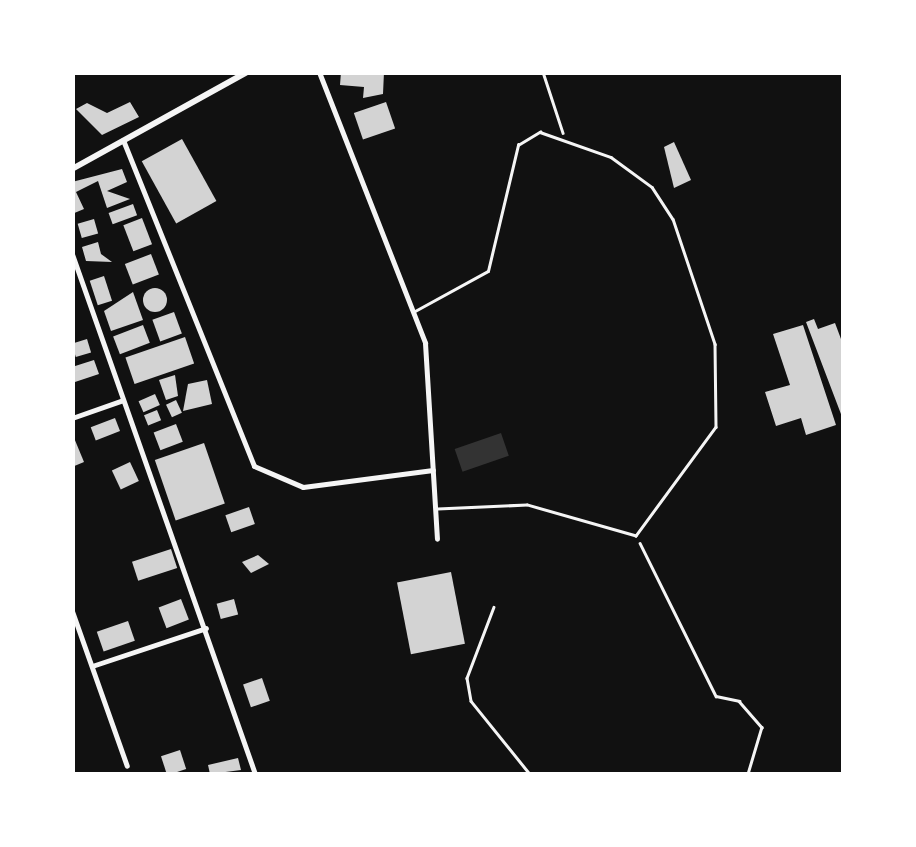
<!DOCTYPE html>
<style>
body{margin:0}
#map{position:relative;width:916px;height:847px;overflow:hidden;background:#111;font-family:"Fira Sans Condensed",sans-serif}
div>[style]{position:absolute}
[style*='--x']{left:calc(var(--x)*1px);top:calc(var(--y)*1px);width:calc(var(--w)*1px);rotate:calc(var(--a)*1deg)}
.water>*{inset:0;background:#333;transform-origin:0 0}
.building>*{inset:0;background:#d3d3d3;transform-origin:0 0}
.round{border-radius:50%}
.path>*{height:2.5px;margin:-1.25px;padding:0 1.25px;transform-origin:1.25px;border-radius:1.25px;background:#f5f5f5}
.service>*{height:2.5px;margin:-1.25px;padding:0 1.25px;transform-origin:1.25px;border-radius:1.25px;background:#f5f5f5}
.minor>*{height:5px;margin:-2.5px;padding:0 2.5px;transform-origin:2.5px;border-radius:2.5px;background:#f5f5f5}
.secondary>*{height:6px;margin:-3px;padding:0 3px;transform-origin:3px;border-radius:3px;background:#f5f5f5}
span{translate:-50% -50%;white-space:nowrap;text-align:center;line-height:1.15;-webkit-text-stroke:8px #fff;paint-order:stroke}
.frame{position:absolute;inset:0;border:75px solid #fff;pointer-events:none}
</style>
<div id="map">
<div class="water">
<i style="left:501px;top:433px;width:24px;height:49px;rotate:71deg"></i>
</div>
<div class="building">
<i style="clip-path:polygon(341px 72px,384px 72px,383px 94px,363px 98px,364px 87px,340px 85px)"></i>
<i style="clip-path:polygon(130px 102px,139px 117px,102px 135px,76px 109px,87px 103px,107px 113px)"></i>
<i style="left:386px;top:102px;width:28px;height:34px;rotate:71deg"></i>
<i style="left:182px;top:139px;width:71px;height:46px;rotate:61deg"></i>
<i style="clip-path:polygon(674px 142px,691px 180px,674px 188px,664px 147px)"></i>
<i style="clip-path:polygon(122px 169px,127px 182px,107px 191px,130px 199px,107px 208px,98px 181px,76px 192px,84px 209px,72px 214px,72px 182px)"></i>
<i style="left:133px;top:204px;width:12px;height:26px;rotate:70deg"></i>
<i style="left:142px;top:218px;width:28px;height:20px;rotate:69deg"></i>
<i style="left:94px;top:219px;width:15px;height:17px;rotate:74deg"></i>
<i style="clip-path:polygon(98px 242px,101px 254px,112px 262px,86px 261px,82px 247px)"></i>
<i style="left:151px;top:254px;width:22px;height:28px;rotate:69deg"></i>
<i style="left:104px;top:276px;width:26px;height:15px;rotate:72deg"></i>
<i class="round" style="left:143px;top:288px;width:24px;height:24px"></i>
<i style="clip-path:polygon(133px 292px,143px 320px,111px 331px,104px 311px)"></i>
<i style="left:174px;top:312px;width:23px;height:23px;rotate:70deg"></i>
<i style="clip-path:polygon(814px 319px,818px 329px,835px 323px,844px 347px,844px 422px,806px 322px)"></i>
<i style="left:143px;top:325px;width:19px;height:32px;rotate:69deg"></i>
<i style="clip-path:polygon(803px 325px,836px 425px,806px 435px,801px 418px,776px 426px,765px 392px,790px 385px,773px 334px)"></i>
<i style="left:185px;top:337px;width:28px;height:63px;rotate:71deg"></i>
<i style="left:87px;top:339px;width:14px;height:16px;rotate:73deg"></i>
<i style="clip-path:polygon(94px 360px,99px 374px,72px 383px,72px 367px)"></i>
<i style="clip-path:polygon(175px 375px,178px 396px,166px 400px,159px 380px)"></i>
<i style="clip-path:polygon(207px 380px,212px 404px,183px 411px,188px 384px)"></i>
<i style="left:155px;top:394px;width:12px;height:18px;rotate:66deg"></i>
<i style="left:176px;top:400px;width:14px;height:11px;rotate:65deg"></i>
<i style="left:157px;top:410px;width:11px;height:14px;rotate:68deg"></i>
<i style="left:115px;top:418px;width:14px;height:26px;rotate:69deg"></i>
<i style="left:176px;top:424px;width:19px;height:24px;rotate:69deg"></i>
<i style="clip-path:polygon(72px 433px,84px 462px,72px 467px)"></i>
<i style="left:204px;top:443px;width:64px;height:52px;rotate:71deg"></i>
<i style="left:130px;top:462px;width:21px;height:20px;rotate:65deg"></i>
<i style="left:249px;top:507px;width:18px;height:25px;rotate:71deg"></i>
<i style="left:171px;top:549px;width:20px;height:41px;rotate:72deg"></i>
<i style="clip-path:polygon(258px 555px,269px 564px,251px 573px,242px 562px)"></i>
<i style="left:451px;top:572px;width:73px;height:55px;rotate:79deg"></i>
<i style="left:181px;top:599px;width:22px;height:24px;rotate:69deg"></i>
<i style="left:234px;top:599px;width:16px;height:18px;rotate:75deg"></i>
<i style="left:128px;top:621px;width:21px;height:33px;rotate:71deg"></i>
<i style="left:262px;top:678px;width:24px;height:20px;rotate:71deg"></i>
<i style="left:180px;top:750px;width:20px;height:20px;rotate:72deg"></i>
<i style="clip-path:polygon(238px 758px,241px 770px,210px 774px,208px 765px)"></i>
</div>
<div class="path">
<i style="--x:543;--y:72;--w:64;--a:71.8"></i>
<i style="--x:640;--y:543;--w:171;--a:63.6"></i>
<i style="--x:716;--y:696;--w:24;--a:12"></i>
<i style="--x:739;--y:701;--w:35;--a:49"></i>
<i style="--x:762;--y:727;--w:49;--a:106.6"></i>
<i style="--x:494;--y:607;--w:76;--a:110.8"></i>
<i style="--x:467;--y:678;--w:23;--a:80"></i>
<i style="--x:471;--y:701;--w:94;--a:51.1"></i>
</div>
<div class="service">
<i style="--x:415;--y:311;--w:83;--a:-28.7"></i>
<i style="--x:488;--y:271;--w:130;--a:-76.6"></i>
<i style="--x:518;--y:145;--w:26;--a:-31"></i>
<i style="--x:540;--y:132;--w:75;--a:19.4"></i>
<i style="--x:611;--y:157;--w:51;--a:36.2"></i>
<i style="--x:652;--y:187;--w:38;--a:57"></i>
<i style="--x:673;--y:219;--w:132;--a:71.4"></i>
<i style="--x:715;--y:344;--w:83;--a:89.3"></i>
<i style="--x:716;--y:427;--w:135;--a:126.3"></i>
<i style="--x:636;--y:536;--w:113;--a:-164.1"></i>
<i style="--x:527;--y:505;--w:89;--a:177.4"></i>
</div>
<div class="minor">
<i style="--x:319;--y:72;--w:291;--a:68.6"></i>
<i style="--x:425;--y:343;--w:196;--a:86.5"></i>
<i style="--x:123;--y:140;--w:351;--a:68.1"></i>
<i style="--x:254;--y:466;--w:53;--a:23.2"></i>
<i style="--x:303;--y:487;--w:131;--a:-7.5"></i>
<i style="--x:72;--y:254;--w:551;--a:70.61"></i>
<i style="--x:72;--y:418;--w:54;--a:-19.4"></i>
<i style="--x:72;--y:611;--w:164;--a:70.5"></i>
<i style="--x:92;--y:666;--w:120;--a:-18.4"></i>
</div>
<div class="secondary">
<i style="--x:72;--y:169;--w:200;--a:-29"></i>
</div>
<div class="frame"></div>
</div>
